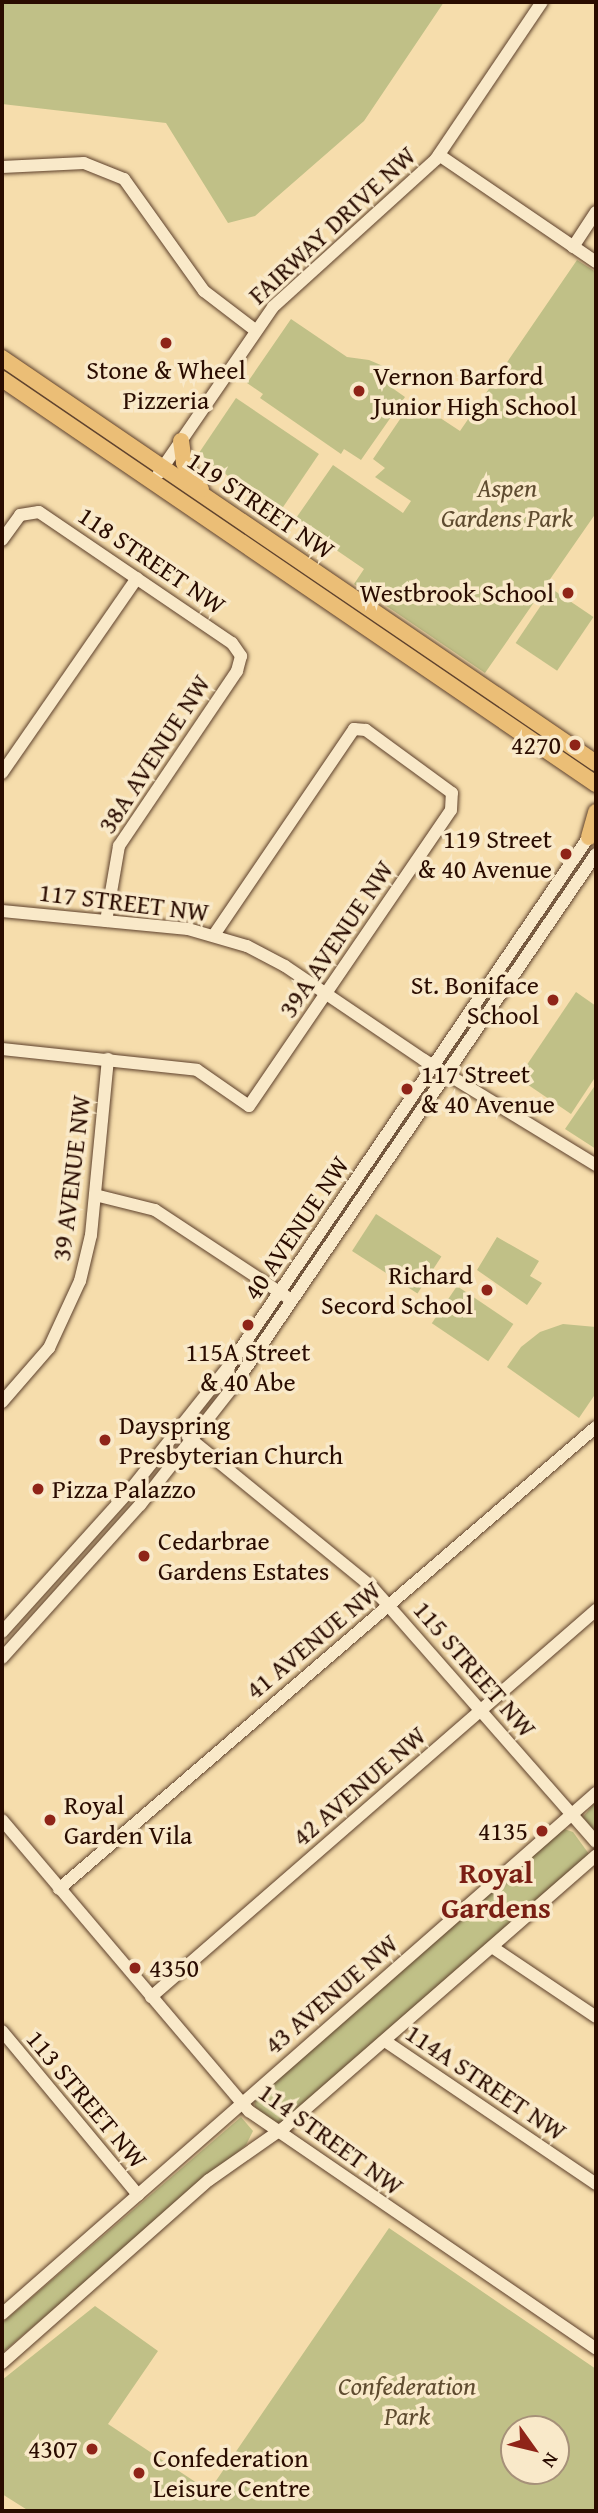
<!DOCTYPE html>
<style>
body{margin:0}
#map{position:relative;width:598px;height:2513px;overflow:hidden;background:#f6ddac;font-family:"Gentium Book Plus",serif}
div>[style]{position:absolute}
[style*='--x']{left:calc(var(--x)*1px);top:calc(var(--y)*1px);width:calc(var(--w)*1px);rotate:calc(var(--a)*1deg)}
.green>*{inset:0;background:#c0c087;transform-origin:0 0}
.roads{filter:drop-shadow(0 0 2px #5d402b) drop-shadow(0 0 2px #5d402b)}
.minor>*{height:12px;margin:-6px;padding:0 6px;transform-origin:6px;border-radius:6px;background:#f9e9c9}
.major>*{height:16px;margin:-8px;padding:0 8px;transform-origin:8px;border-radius:8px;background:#ebbe76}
.dots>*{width:19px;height:19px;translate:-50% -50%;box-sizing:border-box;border:4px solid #f9e9c9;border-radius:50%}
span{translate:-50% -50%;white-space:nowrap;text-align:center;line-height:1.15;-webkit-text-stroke:7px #f9e9c9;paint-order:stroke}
.street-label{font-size:26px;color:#2a0c00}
.poi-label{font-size:26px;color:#2a0c00}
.left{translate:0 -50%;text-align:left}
.right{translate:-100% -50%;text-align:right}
.park-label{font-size:26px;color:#5e4b2f;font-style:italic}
.quarter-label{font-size:30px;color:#7a1f14;font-weight:700}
.frame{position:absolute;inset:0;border:4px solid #2a0c00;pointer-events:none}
.north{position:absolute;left:500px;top:2415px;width:70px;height:70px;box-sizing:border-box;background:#f9e9c9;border:2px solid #a69179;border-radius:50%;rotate:124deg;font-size:19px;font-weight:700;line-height:28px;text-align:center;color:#2a0c00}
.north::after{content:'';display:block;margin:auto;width:24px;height:32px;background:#8f2418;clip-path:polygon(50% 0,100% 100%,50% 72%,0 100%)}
</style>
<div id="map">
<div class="green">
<i style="clip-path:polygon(2px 2px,444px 2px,364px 121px,255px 216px,228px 223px,166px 123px,2px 104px)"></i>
<i style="clip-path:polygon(577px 260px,596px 272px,596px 513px,485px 673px,354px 584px,364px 569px,294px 521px,333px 465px,403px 513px,411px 501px,375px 477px,385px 468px,373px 459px,413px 400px,460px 431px)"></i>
<i style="clip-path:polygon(291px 319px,347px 357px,369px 360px,397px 372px,388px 385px,405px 397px,361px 460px,344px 449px,341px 454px,260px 398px,263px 394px,247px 383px)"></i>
<i style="left:236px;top:398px;width:100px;height:69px;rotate:34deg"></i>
<i style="left:552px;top:589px;width:50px;height:65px;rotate:34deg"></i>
<i style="clip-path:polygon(576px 992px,596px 1006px,596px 1076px,571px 1114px,518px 1078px)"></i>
<i style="clip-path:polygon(596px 1084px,596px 1149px,565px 1129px)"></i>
<i style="left:376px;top:1214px;width:78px;height:44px;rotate:33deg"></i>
<i style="clip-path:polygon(497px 1237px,539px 1261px,530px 1276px,542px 1283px,527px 1305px,477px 1270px)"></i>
<i style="left:457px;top:1286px;width:68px;height:45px;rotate:34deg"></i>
<i style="clip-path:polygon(563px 1324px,596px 1327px,596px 1393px,579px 1418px,507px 1367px,521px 1347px,540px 1332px)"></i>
<i style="clip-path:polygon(596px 1801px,596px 1833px,583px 1817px)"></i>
<i style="clip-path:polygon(564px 1829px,573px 1832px,589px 1854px,282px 2122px,277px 2123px,255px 2107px,254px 2100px)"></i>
<i style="clip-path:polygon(241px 2117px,253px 2131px,246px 2145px,2px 2353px,2px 2323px)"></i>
<i style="clip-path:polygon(evenodd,389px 2228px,596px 2369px,596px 2511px,29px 2511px,2px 2494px,2px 2380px,95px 2306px,158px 2351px,108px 2424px,209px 2491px,389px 2228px,514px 2429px,556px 2429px,556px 2471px,514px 2471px,514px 2429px)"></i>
</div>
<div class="roads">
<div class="minor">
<i style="--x:439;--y:155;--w:190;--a:34.3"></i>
<i style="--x:2;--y:167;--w:82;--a:-2.8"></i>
<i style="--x:84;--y:163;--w:43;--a:21.8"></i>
<i style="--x:124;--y:179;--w:138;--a:54.5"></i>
<i style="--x:204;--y:291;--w:64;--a:37.4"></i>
<i style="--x:573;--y:247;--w:42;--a:-56.7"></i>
<i style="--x:159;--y:473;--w:201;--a:-55.5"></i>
<i style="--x:273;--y:307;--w:220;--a:-42.2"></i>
<i style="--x:436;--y:159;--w:189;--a:-56"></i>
<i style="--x:2;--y:540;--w:31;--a:-54"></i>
<i style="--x:20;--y:515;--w:19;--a:-9"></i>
<i style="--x:39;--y:512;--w:233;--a:34.2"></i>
<i style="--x:232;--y:643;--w:16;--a:55"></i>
<i style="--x:241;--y:656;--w:16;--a:105"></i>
<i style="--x:237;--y:671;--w:211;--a:124"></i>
<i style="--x:119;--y:846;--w:76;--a:99.8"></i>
<i style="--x:2;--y:773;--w:237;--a:-55.3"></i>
<i style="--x:2;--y:911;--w:187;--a:5.5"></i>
<i style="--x:188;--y:929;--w:61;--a:16.1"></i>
<i style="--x:247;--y:946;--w:43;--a:27.8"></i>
<i style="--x:285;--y:966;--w:168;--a:34.1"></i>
<i style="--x:424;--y:1060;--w:202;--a:31.4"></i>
<i style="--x:2;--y:1049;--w:196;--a:6.1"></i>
<i style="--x:197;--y:1070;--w:63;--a:34.7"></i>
<i style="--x:249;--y:1106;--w:358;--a:-55.7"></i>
<i style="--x:451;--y:810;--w:17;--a:-87"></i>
<i style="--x:452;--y:793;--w:107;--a:-143.8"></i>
<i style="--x:366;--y:730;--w:12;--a:-175"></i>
<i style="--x:354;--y:729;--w:249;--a:124.2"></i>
<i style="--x:95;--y:1195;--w:62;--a:14"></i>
<i style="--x:155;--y:1210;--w:158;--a:33.4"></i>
<i style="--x:2;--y:1402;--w:72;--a:-49"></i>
<i style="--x:49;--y:1348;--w:74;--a:-65.2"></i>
<i style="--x:80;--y:1281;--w:47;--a:-76.6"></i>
<i style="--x:91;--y:1235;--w:177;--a:-84.5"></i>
<i style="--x:188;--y:1437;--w:237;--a:39.2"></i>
<i style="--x:372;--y:1587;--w:339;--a:48.7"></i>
<i style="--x:2;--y:1632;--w:193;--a:-47.9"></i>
<i style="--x:131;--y:1489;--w:157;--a:-51.5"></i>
<i style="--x:229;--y:1366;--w:646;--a:-55.79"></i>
<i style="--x:2;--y:1658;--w:206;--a:-48"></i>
<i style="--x:140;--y:1505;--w:150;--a:-51.8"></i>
<i style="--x:233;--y:1387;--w:645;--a:-55.74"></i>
<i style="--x:2;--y:1820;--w:382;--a:49.7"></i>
<i style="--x:249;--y:2111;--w:421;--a:34.4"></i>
<i style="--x:59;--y:1889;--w:708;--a:-40.71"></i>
<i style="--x:492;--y:1947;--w:125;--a:33.9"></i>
<i style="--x:151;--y:1997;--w:590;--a:-41.01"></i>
<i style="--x:2;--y:2031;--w:213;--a:50.3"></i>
<i style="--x:385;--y:2041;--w:255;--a:34.1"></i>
<i style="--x:2;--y:2314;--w:790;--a:-41.25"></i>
<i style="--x:2;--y:2363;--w:276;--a:-41.5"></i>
<i style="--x:209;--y:2180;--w:94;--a:-35"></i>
<i style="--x:286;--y:2126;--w:411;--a:-41.1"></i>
</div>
<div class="major">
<i style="--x:2;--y:358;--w:719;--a:34.29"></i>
<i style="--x:2;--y:379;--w:719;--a:34.29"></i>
<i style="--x:181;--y:441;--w:22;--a:82"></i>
<i style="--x:184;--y:463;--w:31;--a:57"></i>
<i style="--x:589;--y:837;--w:26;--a:-74"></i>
</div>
</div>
<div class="dots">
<i style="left:166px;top:343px;background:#8f2418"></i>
<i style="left:359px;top:391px;background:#8f2418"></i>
<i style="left:568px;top:593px;background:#8f2418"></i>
<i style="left:575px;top:745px;background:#8f2418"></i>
<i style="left:566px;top:854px;background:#8f2418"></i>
<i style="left:553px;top:1000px;background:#8f2418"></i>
<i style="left:407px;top:1089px;background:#8f2418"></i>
<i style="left:487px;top:1290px;background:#8f2418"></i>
<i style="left:248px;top:1325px;background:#8f2418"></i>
<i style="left:105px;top:1440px;background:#8f2418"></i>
<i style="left:38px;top:1489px;background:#8f2418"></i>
<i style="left:144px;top:1556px;background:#8f2418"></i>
<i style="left:50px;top:1820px;background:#8f2418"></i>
<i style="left:542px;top:1831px;background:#8f2418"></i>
<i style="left:135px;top:1968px;background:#8f2418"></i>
<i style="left:92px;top:2449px;background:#8f2418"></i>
<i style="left:139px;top:2473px;background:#8f2418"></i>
</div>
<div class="street-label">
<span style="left:332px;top:225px;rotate:-43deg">FAIRWAY DRIVE NW</span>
<span style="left:261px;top:505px;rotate:34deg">119 STREET NW</span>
<span style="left:152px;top:560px;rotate:34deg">118 STREET NW</span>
<span style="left:154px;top:754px;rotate:-57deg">38A AVENUE NW</span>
<span style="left:124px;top:902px;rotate:7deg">117 STREET NW</span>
<span style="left:336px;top:939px;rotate:-56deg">39A AVENUE NW</span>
<span style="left:71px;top:1178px;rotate:-83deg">39 AVENUE NW</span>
<span style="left:296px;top:1228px;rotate:-56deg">40 AVENUE NW</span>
<span style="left:313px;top:1640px;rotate:-40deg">41 AVENUE NW</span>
<span style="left:475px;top:1669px;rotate:49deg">115 STREET NW</span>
<span style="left:359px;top:1786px;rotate:-41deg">42 AVENUE NW</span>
<span style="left:331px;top:1994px;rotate:-41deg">43 AVENUE NW</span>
<span style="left:486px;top:2082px;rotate:34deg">114A STREET NW</span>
<span style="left:87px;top:2099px;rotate:50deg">113 STREET NW</span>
<span style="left:331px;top:2139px;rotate:36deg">114 STREET NW</span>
</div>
<div class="poi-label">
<span style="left:166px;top:385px">Stone &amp; Wheel<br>Pizzeria</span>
<span class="left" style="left:373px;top:391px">Vernon Barford<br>Junior High School</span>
<span class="right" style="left:554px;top:593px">Westbrook School</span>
<span class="right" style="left:561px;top:745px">4270</span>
<span class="right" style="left:552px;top:854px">119 Street<br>&amp; 40 Avenue</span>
<span class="right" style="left:539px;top:1000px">St. Boniface<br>School</span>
<span class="left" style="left:421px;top:1089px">117 Street<br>&amp; 40 Avenue</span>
<span class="right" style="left:473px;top:1290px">Richard<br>Secord School</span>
<span style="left:248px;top:1367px">115A Street<br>&amp; 40 Abe</span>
<span class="left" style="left:119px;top:1440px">Dayspring<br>Presbyterian Church</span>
<span class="left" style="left:52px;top:1489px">Pizza Palazzo</span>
<span class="left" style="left:158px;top:1556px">Cedarbrae<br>Gardens Estates</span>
<span class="left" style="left:64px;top:1820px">Royal<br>Garden Vila</span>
<span class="right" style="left:528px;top:1831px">4135</span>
<span class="left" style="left:149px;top:1968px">4350</span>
<span class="right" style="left:78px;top:2449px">4307</span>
<span class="left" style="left:153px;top:2473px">Confederation<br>Leisure Centre</span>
</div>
<div class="park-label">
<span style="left:507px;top:503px">Aspen<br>Gardens Park</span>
<span style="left:407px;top:2401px">Confederation<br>Park</span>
</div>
<div class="quarter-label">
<span style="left:496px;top:1889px">Royal<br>Gardens</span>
</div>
<div class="frame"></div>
<div class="north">N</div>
</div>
